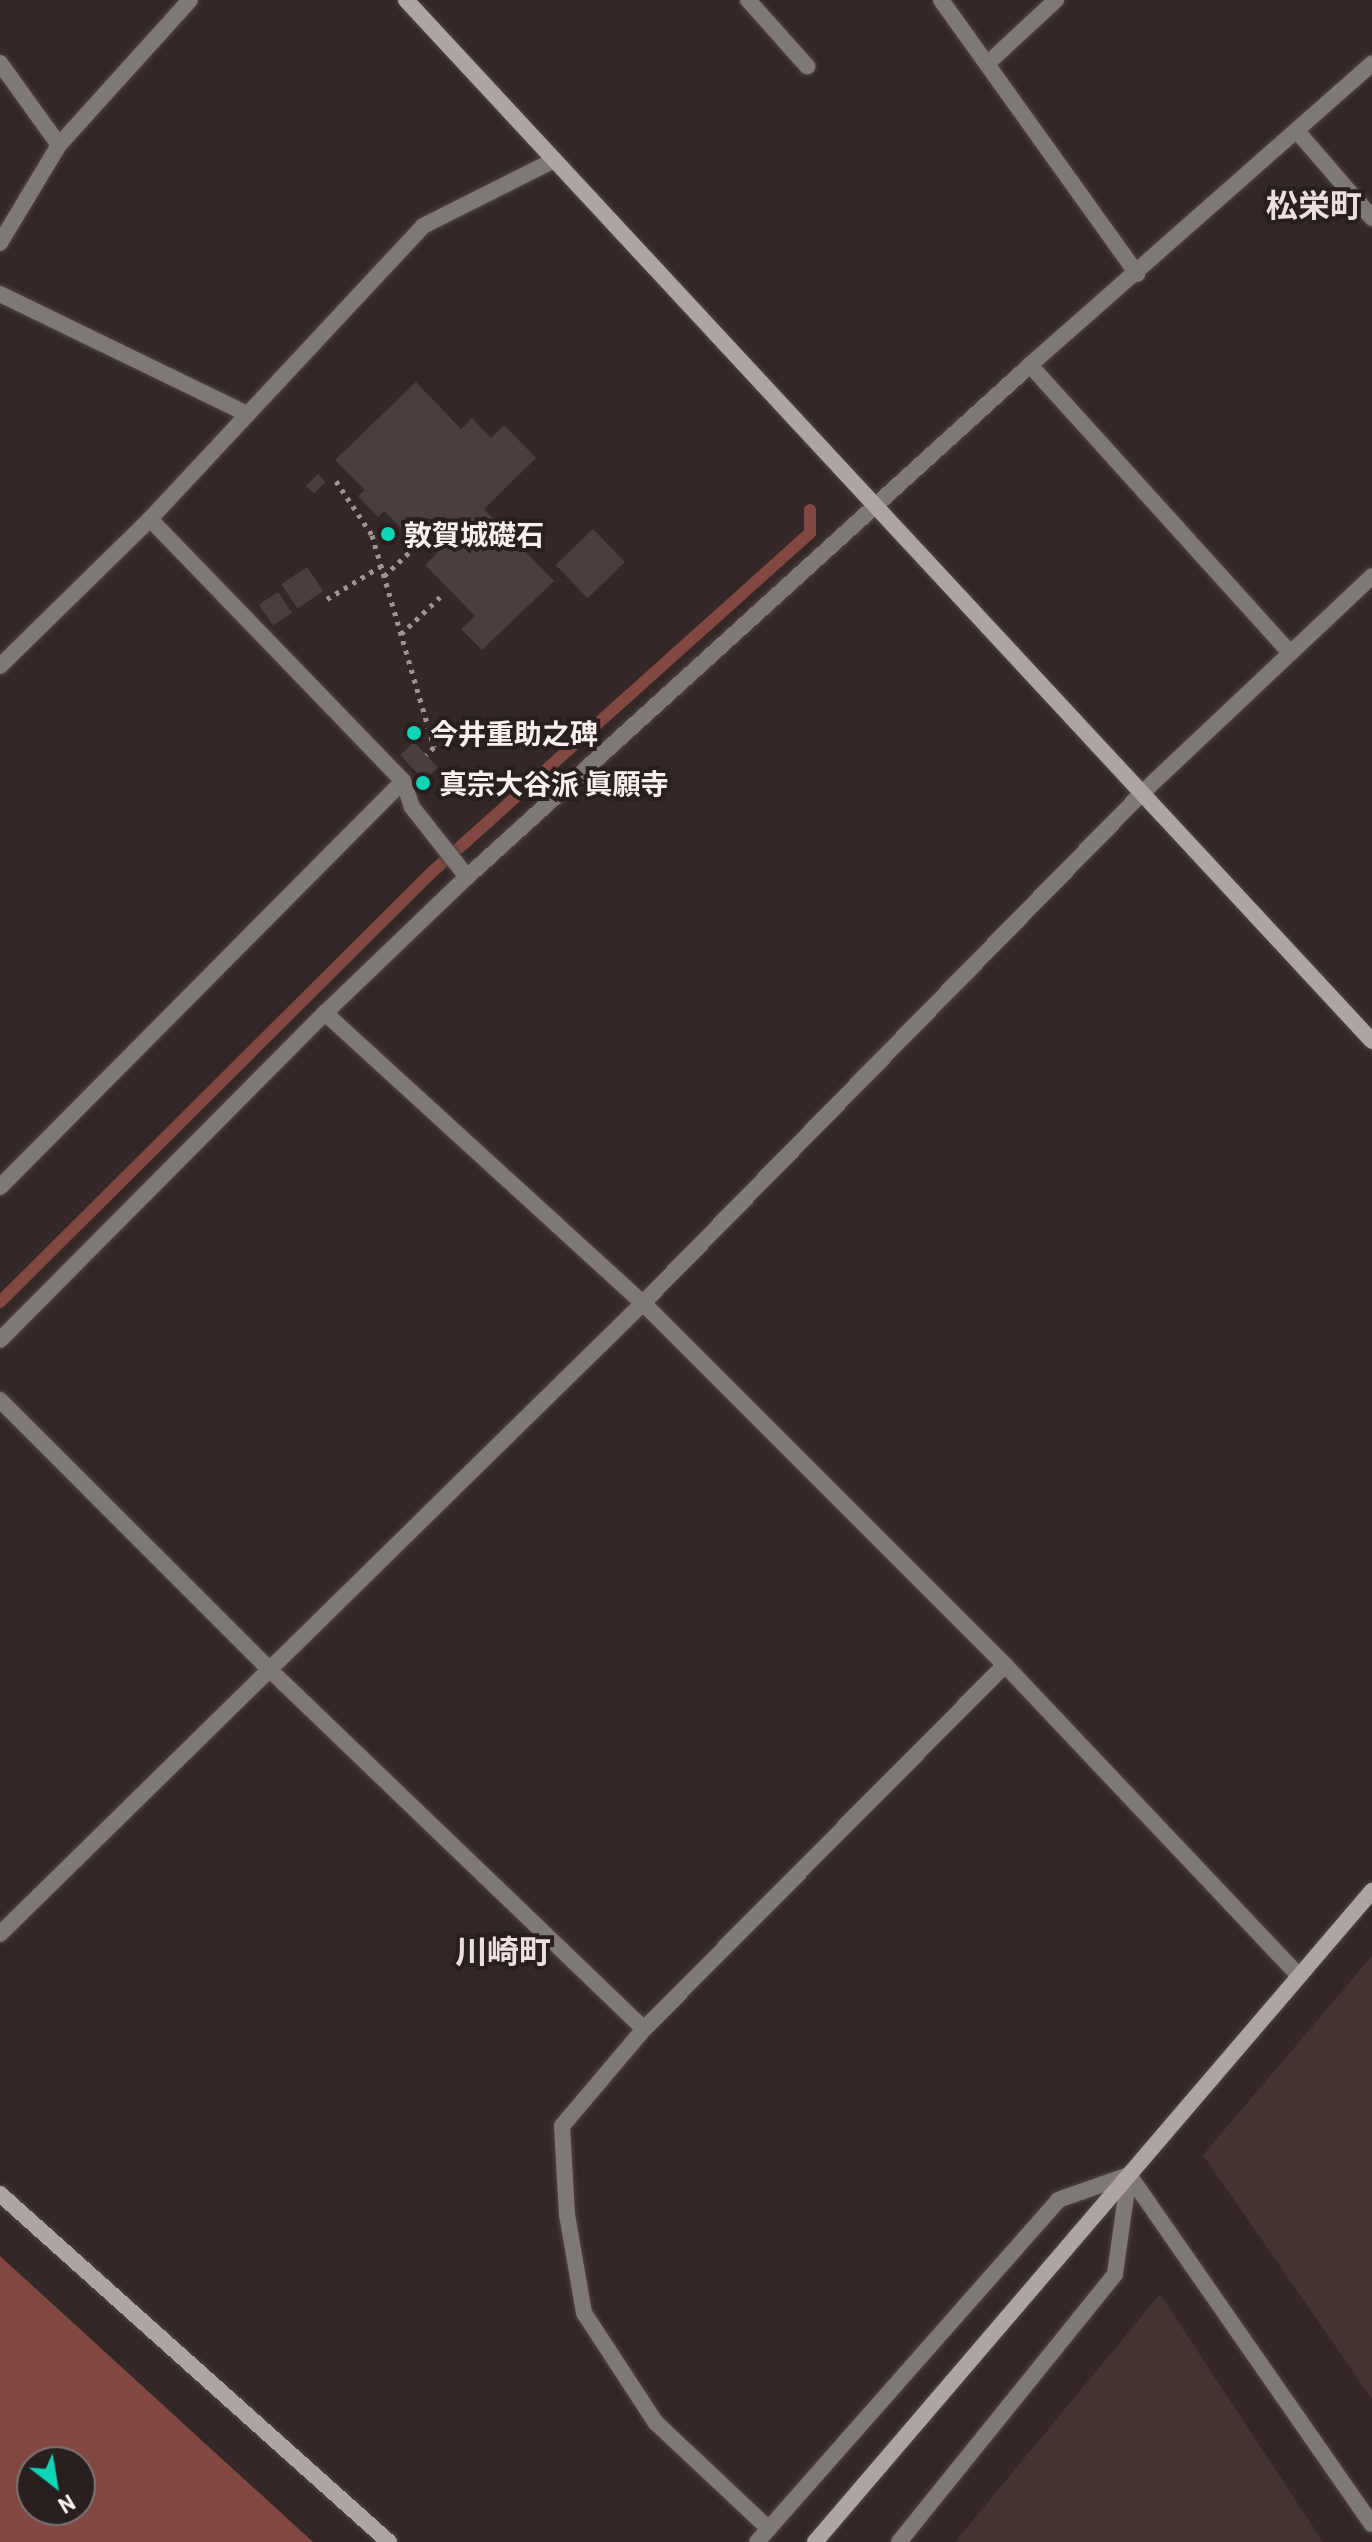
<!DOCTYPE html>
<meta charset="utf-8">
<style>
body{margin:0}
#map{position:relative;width:1372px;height:2542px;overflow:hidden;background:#332827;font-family:Barlow,"Noto Sans JP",sans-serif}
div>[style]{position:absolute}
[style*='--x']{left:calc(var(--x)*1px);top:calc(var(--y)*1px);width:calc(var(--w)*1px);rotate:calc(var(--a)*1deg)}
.built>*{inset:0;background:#443331}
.water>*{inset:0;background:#834741}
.stream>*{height:12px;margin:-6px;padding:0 6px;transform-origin:6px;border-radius:6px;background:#834741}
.building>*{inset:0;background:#4a3f3e;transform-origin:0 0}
.path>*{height:5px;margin-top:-2.5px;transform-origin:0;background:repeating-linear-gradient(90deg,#9e9594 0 4px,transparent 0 10px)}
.roads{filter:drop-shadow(0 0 2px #4e4443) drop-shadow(0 0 2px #4e4443)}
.lane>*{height:16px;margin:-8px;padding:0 8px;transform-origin:8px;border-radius:8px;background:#7e7877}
.street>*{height:16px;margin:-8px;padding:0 8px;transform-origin:8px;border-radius:8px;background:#7e7877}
.secondary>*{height:16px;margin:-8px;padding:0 8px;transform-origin:8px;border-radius:8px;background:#ada4a3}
.dots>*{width:22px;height:22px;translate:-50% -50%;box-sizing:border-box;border:4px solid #281f1e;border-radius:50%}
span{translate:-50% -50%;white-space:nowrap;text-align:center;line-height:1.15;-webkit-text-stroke:8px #281f1e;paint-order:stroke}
.poi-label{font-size:28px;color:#f7f0ef;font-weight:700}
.left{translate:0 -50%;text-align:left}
.quarter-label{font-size:32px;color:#eddfdd;font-weight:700}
.north{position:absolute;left:16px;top:2446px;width:80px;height:80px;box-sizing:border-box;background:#281f1e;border:2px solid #7b7372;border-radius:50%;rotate:149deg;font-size:22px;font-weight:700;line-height:32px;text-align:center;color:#f7f0ef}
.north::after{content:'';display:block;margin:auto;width:28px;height:36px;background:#0dd5b5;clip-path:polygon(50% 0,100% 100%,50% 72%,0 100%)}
</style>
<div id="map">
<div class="built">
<i style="clip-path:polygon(1372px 1956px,1372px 2399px,1203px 2155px)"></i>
<i style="clip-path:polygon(1160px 2294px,1323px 2542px,955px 2542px)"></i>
</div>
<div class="water">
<i style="clip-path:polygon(evenodd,0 2256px,313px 2542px,0 2542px,0 2256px,32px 2462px,80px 2462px,80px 2510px,32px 2510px,32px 2462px)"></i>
</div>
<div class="stream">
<i style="--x:0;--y:1302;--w:608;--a:-44.87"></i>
<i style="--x:431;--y:873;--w:509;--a:-41.9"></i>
<i style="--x:810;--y:533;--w:23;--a:-90"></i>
</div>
<div class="building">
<i style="clip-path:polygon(416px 382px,461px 429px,472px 418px,491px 438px,504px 425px,536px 458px,484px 509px,554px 581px,482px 650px,461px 629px,475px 616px,425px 565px,442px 548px,418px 523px,407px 534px,384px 511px,378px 517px,358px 496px,365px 490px,335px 460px)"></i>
<i style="left:318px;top:474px;width:11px;height:17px;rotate:45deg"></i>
<i style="left:593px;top:529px;width:46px;height:52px;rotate:46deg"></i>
<i style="left:307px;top:567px;width:29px;height:31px;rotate:56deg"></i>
<i style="left:278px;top:592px;width:25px;height:23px;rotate:56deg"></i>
<i style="left:414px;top:742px;width:35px;height:19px;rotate:47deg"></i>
</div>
<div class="path">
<i style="--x:336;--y:481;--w:65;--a:56.3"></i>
<i style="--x:372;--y:535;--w:221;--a:73.7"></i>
<i style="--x:434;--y:747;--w:11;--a:135"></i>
<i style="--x:384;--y:576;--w:44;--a:-43.2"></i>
<i style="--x:327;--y:599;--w:63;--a:-31.4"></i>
<i style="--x:401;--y:634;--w:54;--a:-43.5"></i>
</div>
<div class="roads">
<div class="lane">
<i style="--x:1030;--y:365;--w:388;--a:47.9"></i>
</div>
<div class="street">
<i style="--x:748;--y:0;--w:89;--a:48.2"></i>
<i style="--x:941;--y:0;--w:337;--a:54.4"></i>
<i style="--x:0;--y:63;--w:101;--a:54.3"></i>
<i style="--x:988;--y:63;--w:93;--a:-42.8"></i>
<i style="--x:1297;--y:131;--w:115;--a:49.2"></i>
<i style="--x:0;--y:243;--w:114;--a:-59"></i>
<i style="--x:59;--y:145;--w:195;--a:-47.9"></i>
<i style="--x:0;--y:294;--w:275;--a:25.9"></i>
<i style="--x:150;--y:519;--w:364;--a:46"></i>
<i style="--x:403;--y:781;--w:28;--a:71"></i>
<i style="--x:412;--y:807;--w:89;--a:51.8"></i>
<i style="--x:0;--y:666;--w:210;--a:-44.4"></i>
<i style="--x:150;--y:519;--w:400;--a:-47"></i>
<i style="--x:423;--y:226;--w:147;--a:-26.7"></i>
<i style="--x:325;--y:1013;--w:430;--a:42.4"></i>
<i style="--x:643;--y:1303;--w:512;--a:45"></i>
<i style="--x:1005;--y:1665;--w:428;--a:46.6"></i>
<i style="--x:0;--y:1187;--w:572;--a:-45.21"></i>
<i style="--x:0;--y:1340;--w:461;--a:-45.2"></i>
<i style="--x:325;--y:1013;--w:197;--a:-43.8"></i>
<i style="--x:467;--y:877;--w:761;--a:-42.28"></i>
<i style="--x:1030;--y:365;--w:456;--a:-41.4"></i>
<i style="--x:0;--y:1400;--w:382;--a:45"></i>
<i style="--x:270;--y:1670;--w:518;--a:43.83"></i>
<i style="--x:0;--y:1934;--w:901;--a:-44.46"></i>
<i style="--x:643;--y:1303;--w:714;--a:-45.62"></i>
<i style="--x:1142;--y:793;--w:316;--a:-43.3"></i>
<i style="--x:1129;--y:2175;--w:425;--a:55.2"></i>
<i style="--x:768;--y:2528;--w:154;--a:-136.8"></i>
<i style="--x:656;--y:2423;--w:131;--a:-123.2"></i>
<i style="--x:584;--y:2313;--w:99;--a:-99.8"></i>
<i style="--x:567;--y:2215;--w:89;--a:-93.2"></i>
<i style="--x:562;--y:2126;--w:127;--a:-49.8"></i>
<i style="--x:644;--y:2029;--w:513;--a:-45.24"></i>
<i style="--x:757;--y:2542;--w:456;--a:-48.6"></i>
<i style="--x:1058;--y:2200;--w:75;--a:-19.4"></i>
<i style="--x:899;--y:2542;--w:344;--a:-51.1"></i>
<i style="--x:1115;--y:2274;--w:100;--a:-82"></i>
</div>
<div class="secondary">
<i style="--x:406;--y:0;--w:1420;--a:47.14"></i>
<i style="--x:0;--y:2194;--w:522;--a:41.82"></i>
<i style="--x:815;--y:2542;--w:857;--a:-49.45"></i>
</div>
</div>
<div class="dots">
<i style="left:388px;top:534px;background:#0dd5b5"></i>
<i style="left:414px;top:733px;background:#0dd5b5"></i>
<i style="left:423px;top:783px;background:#0dd5b5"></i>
</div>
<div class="poi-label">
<span class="left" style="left:404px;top:534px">敦賀城礎石</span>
<span class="left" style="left:430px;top:733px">今井重助之碑</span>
<span class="left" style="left:439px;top:783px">真宗大谷派 眞願寺</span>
</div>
<div class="quarter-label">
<span style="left:1314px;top:204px">松栄町</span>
<span style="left:503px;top:1950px">川崎町</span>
</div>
<div class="north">N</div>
</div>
